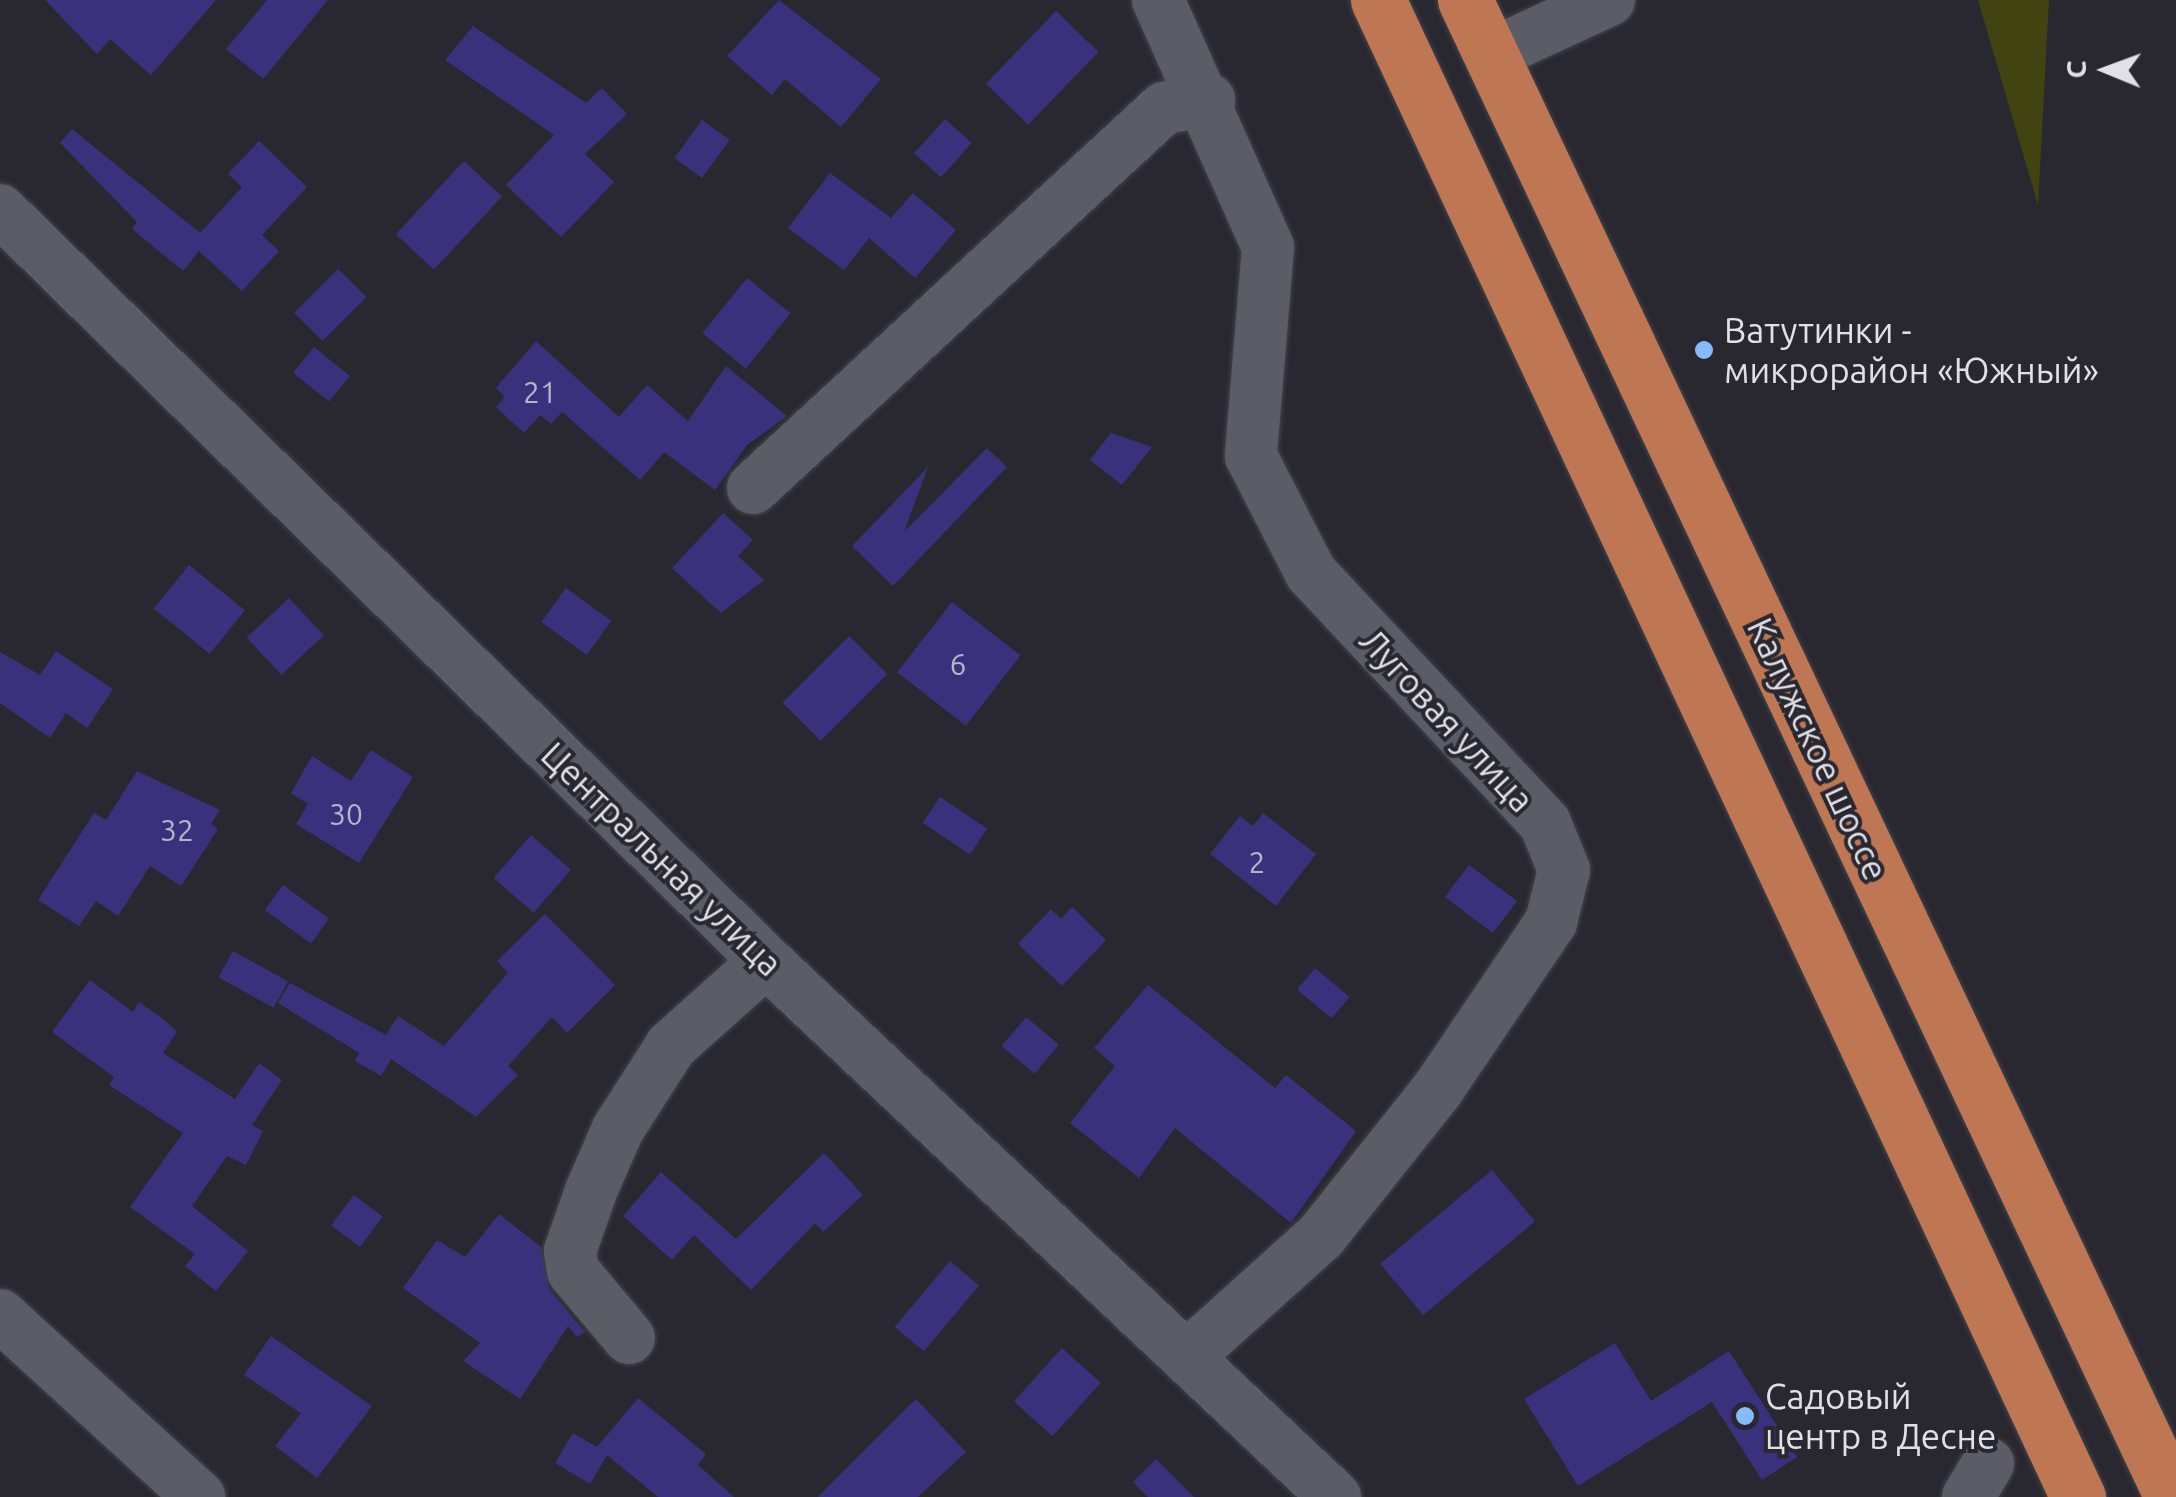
<!DOCTYPE html>
<meta charset="utf-8">
<style>
body{margin:0}
#map{position:relative;width:2176px;height:1497px;overflow:hidden;background:#292831;font-family:Ubuntu,sans-serif}
div>[style]{position:absolute}
[style*='--x']{left:calc(var(--x)*1px);top:calc(var(--y)*1px);width:calc(var(--w)*1px);rotate:calc(var(--a)*1deg)}
.green>*{inset:0;background:#414310}
.building>*{inset:0;background:#39317b;transform-origin:0 0}
.roads{filter:drop-shadow(0 0 2px #43434a) drop-shadow(0 0 2px #43434a)}
.minor>*{height:52px;margin:-26px;padding:0 26px;transform-origin:26px;border-radius:26px;background:#5c5c66}
.highway>*{height:55px;margin:-27.5px;padding:0 27.5px;transform-origin:27.5px;border-radius:27.5px;background:#be7752}
.dots>*{width:28px;height:28px;translate:-50% -50%;box-sizing:border-box;border:5px solid #292831;border-radius:50%}
span{translate:-50% -50%;white-space:nowrap;text-align:center;line-height:1.15;-webkit-text-stroke:8px #292831;paint-order:stroke}
.number-label{font-size:30px;color:#b6b4cb}
.number-label span{-webkit-text-stroke-width:0}
.poi-label{font-size:35px;color:#e0e0e6}
.left{translate:0 -50%;text-align:left}
.street-label{font-size:35px;color:#e0e0e6}
.north{position:absolute;left:2056px;top:20px;width:100px;height:100px;-webkit-text-stroke:8px #292831;paint-order:stroke;rotate:271deg;font-size:28px;font-weight:700;line-height:40px;text-align:center;color:#e0e0e6}
.north::after{content:'';display:block;margin:auto;width:35px;height:45px;background:#e0e0e6;clip-path:polygon(50% 0,100% 100%,50% 72%,0 100%)}
</style>
<div id="map">
<div class="green">
<i style="clip-path:polygon(1978px 0,2049px 0,2038px 205px)"></i>
</div>
<div class="building">
<i style="clip-path:polygon(45px 0,216px 0,151px 75px,110px 39px,97px 54px)"></i>
<i style="clip-path:polygon(267px 0,328px 0,263px 79px,226px 49px)"></i>
<i style="clip-path:polygon(779px 0,881px 79px,841px 127px,785px 79px,772px 95px,727px 56px)"></i>
<i style="left:1056px;top:11px;width:59px;height:101px;rotate:44deg"></i>
<i style="clip-path:polygon(473px 26px,586px 103px,602px 88px,627px 114px,585px 154px,614px 182px,561px 237px,506px 185px,554px 135px,445px 60px)"></i>
<i style="left:945px;top:119px;width:36px;height:46px;rotate:42deg"></i>
<i style="left:702px;top:120px;width:34px;height:47px;rotate:36deg"></i>
<i style="clip-path:polygon(72px 129px,200px 233px,242px 187px,228px 174px,259px 141px,307px 187px,262px 235px,279px 251px,242px 291px,199px 251px,183px 271px,132px 229px,137px 222px,60px 143px)"></i>
<i style="left:464px;top:161px;width:52px;height:100px;rotate:43deg"></i>
<i style="clip-path:polygon(830px 173px,891px 218px,913px 193px,956px 230px,915px 278px,869px 238px,844px 270px,788px 228px)"></i>
<i style="left:338px;top:269px;width:40px;height:62px;rotate:45deg"></i>
<i style="left:747px;top:278px;width:56px;height:71px;rotate:39deg"></i>
<i style="clip-path:polygon(536px 341px,619px 417px,647px 385px,688px 421px,726px 366px,787px 416px,747px 445px,715px 490px,664px 452px,640px 480px,562px 412px,551px 424px,540px 415px,524px 433px,496px 407px,505px 397px,496px 388px)"></i>
<i style="left:314px;top:347px;width:46px;height:33px;rotate:39deg"></i>
<i style="clip-path:polygon(1111px 433px,1152px 447px,1122px 485px,1090px 460px)"></i>
<i style="clip-path:polygon(987px 448px,1007px 467px,893px 586px,852px 546px,928px 467px,904px 532px)"></i>
<i style="clip-path:polygon(723px 513px,753px 540px,738px 556px,764px 580px,721px 613px,672px 568px)"></i>
<i style="left:189px;top:565px;width:72px;height:56px;rotate:39deg"></i>
<i style="left:566px;top:588px;width:56px;height:42px;rotate:36deg"></i>
<i style="left:289px;top:598px;width:51px;height:58px;rotate:47deg"></i>
<i style="left:952px;top:602px;width:87px;height:89px;rotate:38deg"></i>
<i style="left:849px;top:636px;width:54px;height:94px;rotate:45deg"></i>
<i style="clip-path:polygon(56px 651px,113px 689px,87px 728px,66px 713px,50px 738px,0 703px,0 652px,40px 675px)"></i>
<i style="clip-path:polygon(371px 750px,413px 777px,359px 863px,296px 824px,308px 804px,291px 793px,312px 756px,351px 781px)"></i>
<i style="clip-path:polygon(137px 771px,220px 810px,211px 824px,218px 829px,181px 886px,150px 866px,118px 916px,96px 901px,79px 926px,38px 900px,94px 813px,106px 820px)"></i>
<i style="left:940px;top:797px;width:57px;height:31px;rotate:34deg"></i>
<i style="clip-path:polygon(1263px 813px,1316px 854px,1276px 906px,1210px 854px,1240px 816px,1253px 826px)"></i>
<i style="left:531px;top:835px;width:53px;height:57px;rotate:41deg"></i>
<i style="left:1469px;top:865px;width:60px;height:40px;rotate:37deg"></i>
<i style="left:283px;top:885px;width:57px;height:31px;rotate:36deg"></i>
<i style="clip-path:polygon(1072px 907px,1106px 940px,1062px 986px,1018px 944px,1051px 909px,1061px 919px)"></i>
<i style="clip-path:polygon(545px 914px,615px 985px,567px 1033px,552px 1017px,508px 1066px,518px 1075px,476px 1117px,391px 1059px,381px 1076px,355px 1061px,359px 1053px,278px 1003px,290px 983px,386px 1035px,398px 1016px,444px 1046px,508px 973px,497px 961px)"></i>
<i style="left:233px;top:951px;width:63px;height:30px;rotate:29deg"></i>
<i style="left:1315px;top:968px;width:45px;height:28px;rotate:40deg"></i>
<i style="clip-path:polygon(90px 980px,133px 1012px,139px 1002px,165px 1020px,177px 1032px,163px 1053px,235px 1099px,259px 1063px,282px 1080px,252px 1125px,263px 1131px,246px 1165px,227px 1156px,192px 1206px,248px 1251px,216px 1291px,185px 1266px,195px 1254px,130px 1207px,183px 1133px,109px 1085px,114px 1077px,52px 1032px)"></i>
<i style="clip-path:polygon(1148px 985px,1275px 1088px,1286px 1075px,1356px 1131px,1291px 1223px,1175px 1128px,1139px 1178px,1070px 1123px,1115px 1066px,1094px 1048px)"></i>
<i style="left:1026px;top:1017px;width:43px;height:38px;rotate:40deg"></i>
<i style="clip-path:polygon(824px 1153px,863px 1195px,823px 1232px,815px 1223px,751px 1290px,694px 1235px,672px 1260px,623px 1216px,661px 1172px,736px 1239px)"></i>
<i style="left:1492px;top:1170px;width:67px;height:146px;rotate:50deg"></i>
<i style="left:354px;top:1195px;width:36px;height:38px;rotate:37deg"></i>
<i style="clip-path:polygon(499px 1214px,541px 1247px,549px 1289px,585px 1332px,577px 1337px,568px 1326px,520px 1399px,463px 1361px,480px 1343px,403px 1288px,437px 1240px,465px 1257px)"></i>
<i style="left:950px;top:1261px;width:38px;height:86px;rotate:40deg"></i>
<i style="clip-path:polygon(271px 1336px,372px 1406px,317px 1478px,275px 1446px,301px 1413px,244px 1375px)"></i>
<i style="clip-path:polygon(1615px 1343px,1651px 1401px,1729px 1351px,1797px 1457px,1762px 1480px,1712px 1402px,1578px 1486px,1524px 1399px)"></i>
<i style="left:1062px;top:1348px;width:52px;height:72px;rotate:42deg"></i>
<i style="clip-path:polygon(638px 1398px,706px 1454px,698px 1465px,734px 1497px,658px 1497px,607px 1455px,590px 1484px,555px 1463px,573px 1433px,597px 1447px)"></i>
<i style="clip-path:polygon(916px 1399px,966px 1452px,918px 1497px,818px 1497px)"></i>
<i style="clip-path:polygon(1156px 1459px,1194px 1497px,1148px 1497px,1133px 1482px)"></i>
</div>
<div class="roads">
<div class="minor">
<i style="--x:1158;--y:0;--w:270;--a:66"></i>
<i style="--x:1268;--y:247;--w:210;--a:94.7"></i>
<i style="--x:1251;--y:456;--w:131;--a:62.9"></i>
<i style="--x:1311;--y:573;--w:342;--a:46.9"></i>
<i style="--x:1545;--y:823;--w:51;--a:68"></i>
<i style="--x:1564;--y:870;--w:54;--a:104"></i>
<i style="--x:1551;--y:922;--w:202;--a:124.1"></i>
<i style="--x:1438;--y:1089;--w:188;--a:128.5"></i>
<i style="--x:1321;--y:1236;--w:178;--a:138"></i>
<i style="--x:1490;--y:55;--w:131;--a:-24.8"></i>
<i style="--x:0;--y:210;--w:1073;--a:44.43"></i>
<i style="--x:766;--y:961;--w:782;--a:43.29"></i>
<i style="--x:753;--y:488;--w:560;--a:-42.76"></i>
<i style="--x:1164;--y:108;--w:46;--a:-10.1"></i>
<i style="--x:0;--y:1315;--w:270;--a:42.4"></i>
<i style="--x:629;--y:1338;--w:87;--a:-129.9"></i>
<i style="--x:573;--y:1271;--w:20;--a:-99"></i>
<i style="--x:570;--y:1251;--w:64;--a:-70.7"></i>
<i style="--x:591;--y:1191;--w:68;--a:-66.5"></i>
<i style="--x:618;--y:1129;--w:98;--a:-57.4"></i>
<i style="--x:671;--y:1046;--w:127;--a:-41.8"></i>
<i style="--x:1968;--y:1497;--w:39;--a:-59"></i>
</div>
<div class="highway">
<i style="--x:1378;--y:0;--w:1653;--a:64.94"></i>
<i style="--x:1465;--y:0;--w:1656;--a:64.72"></i>
</div>
</div>
<div class="dots">
<i style="left:1704px;top:350px;background:#84bcfb"></i>
<i style="left:1745px;top:1416px;background:#84bcfb"></i>
</div>
<div class="number-label">
<span style="left:540px;top:392px">21</span>
<span style="left:958px;top:664px">6</span>
<span style="left:346px;top:814px">30</span>
<span style="left:177px;top:830px">32</span>
<span style="left:1257px;top:862px">2</span>
</div>
<div class="poi-label">
<span class="left" style="left:1724px;top:350px">Ватутинки -<br>микрорайон «Южный»</span>
<span class="left" style="left:1765px;top:1416px">Садовый<br>центр в Десне</span>
</div>
<div class="street-label">
<span style="left:1447px;top:720px;rotate:47deg">Луговая улица</span>
<span style="left:1818px;top:749px;rotate:65deg">Калужское шоссе</span>
<span style="left:662px;top:859px;rotate:44deg">Центральная улица</span>
</div>
<div class="north">С</div>
</div>
